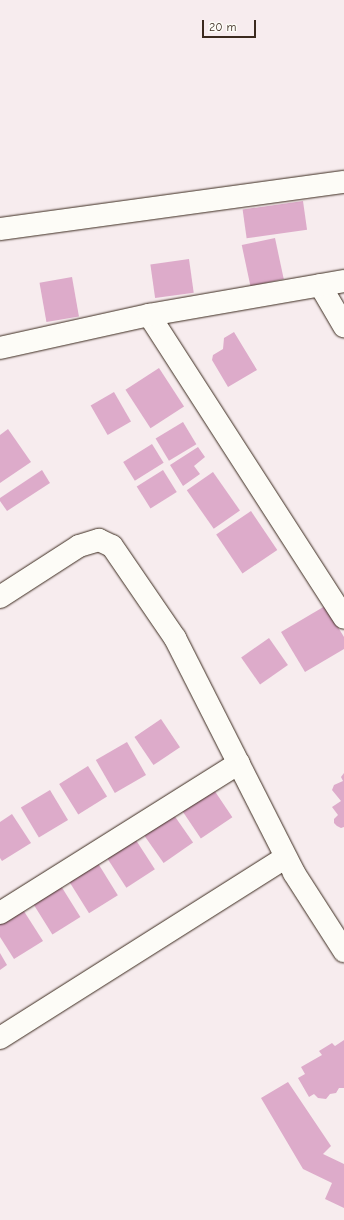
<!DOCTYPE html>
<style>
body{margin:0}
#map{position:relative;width:344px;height:1220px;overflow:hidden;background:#f7ecee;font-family:"Comic Neue",sans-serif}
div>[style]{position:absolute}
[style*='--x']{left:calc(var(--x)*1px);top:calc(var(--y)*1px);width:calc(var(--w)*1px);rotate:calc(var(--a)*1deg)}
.building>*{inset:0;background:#ddabca;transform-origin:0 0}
.roads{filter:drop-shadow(0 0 1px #3b2a1e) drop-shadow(0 0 1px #3b2a1e)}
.minor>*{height:22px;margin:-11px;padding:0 11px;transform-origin:11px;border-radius:11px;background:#fdfcf7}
span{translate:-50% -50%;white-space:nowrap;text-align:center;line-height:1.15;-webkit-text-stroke:4px #fdfcf7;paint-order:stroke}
.scale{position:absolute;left:202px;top:20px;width:54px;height:18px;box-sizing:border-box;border:2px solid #3b2a1e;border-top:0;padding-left:5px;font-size:12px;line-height:14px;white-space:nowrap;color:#3b2a1e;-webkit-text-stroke:3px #fdfcf7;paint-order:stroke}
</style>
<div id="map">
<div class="building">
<i style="left:303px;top:201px;width:29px;height:61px;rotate:82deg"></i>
<i style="left:275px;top:238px;width:42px;height:34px;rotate:78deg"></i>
<i style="left:189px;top:259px;width:34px;height:39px;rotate:82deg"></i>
<i style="left:72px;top:277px;width:40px;height:33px;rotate:80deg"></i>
<i style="clip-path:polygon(234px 332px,257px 370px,228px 387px,212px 360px,213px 355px,223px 349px,224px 338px)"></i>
<i style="left:159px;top:368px;width:46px;height:40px;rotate:57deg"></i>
<i style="left:114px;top:392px;width:34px;height:27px;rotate:60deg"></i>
<i style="left:183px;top:422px;width:26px;height:32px;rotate:59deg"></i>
<i style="clip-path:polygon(8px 429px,31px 462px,0 483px,0 435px)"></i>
<i style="left:152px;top:444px;width:22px;height:34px;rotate:58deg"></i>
<i style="clip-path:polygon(198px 447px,205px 457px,194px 466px,200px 474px,183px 486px,170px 465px)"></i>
<i style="clip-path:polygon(42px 470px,50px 483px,7px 511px,0 501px,0 498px)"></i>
<i style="left:163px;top:470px;width:26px;height:31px;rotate:58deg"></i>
<i style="left:213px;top:472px;width:47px;height:32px;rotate:55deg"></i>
<i style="left:251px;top:511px;width:47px;height:42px;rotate:56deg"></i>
<i style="clip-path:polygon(325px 606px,344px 637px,344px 649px,305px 672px,281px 632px)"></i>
<i style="left:269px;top:638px;width:33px;height:34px;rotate:55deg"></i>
<i style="left:161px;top:719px;width:34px;height:32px;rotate:56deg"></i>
<i style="left:127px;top:742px;width:38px;height:36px;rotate:60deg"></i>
<i style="left:88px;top:766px;width:36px;height:34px;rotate:58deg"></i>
<i style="clip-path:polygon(344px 773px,344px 827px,341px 828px,337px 826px,334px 823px,334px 819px,338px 815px,332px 807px,341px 801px,332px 790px,334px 785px,343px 781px,341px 777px)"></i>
<i style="left:210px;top:784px;width:40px;height:38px;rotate:56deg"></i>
<i style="left:50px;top:790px;width:35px;height:34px;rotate:59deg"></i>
<i style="left:169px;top:808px;width:42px;height:36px;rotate:55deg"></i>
<i style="clip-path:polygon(12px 814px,31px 843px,2px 861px,0 858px,0 822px)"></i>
<i style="left:132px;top:834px;width:42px;height:34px;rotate:57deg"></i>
<i style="left:94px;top:857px;width:45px;height:34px;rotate:58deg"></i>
<i style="left:56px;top:878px;width:46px;height:33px;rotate:58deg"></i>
<i style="clip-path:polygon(20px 905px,43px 941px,14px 959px,0 937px,0 918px)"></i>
<i style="clip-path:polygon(0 953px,7px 965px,0 970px)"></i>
<i style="clip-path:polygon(344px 1040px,344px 1088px,339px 1088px,336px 1093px,330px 1094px,326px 1099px,318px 1098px,314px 1094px,309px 1097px,298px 1078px,305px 1074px,301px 1067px,322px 1055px,319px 1051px,332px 1043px,335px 1046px)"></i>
<i style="clip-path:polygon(288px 1082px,331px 1146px,323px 1154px,344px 1164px,344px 1208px,325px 1199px,332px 1183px,303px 1169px,261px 1098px)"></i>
</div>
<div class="roads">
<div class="minor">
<i style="--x:0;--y:229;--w:347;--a:-7.8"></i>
<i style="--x:320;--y:285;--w:48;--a:59.7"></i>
<i style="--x:149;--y:315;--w:360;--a:57.2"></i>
<i style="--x:0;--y:348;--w:153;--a:-12.5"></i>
<i style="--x:149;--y:315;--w:198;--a:-9.9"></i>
<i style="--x:0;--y:597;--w:94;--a:-32.8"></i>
<i style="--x:79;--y:546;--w:21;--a:-17"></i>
<i style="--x:99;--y:540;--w:14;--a:25"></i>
<i style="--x:112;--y:546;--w:112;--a:55.6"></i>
<i style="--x:175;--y:638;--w:263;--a:63.1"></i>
<i style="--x:294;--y:873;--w:93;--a:57.3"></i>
<i style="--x:0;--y:913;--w:282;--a:-32.1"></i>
<i style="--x:0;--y:1038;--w:338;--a:-32.3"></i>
</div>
</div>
<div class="scale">20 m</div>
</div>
